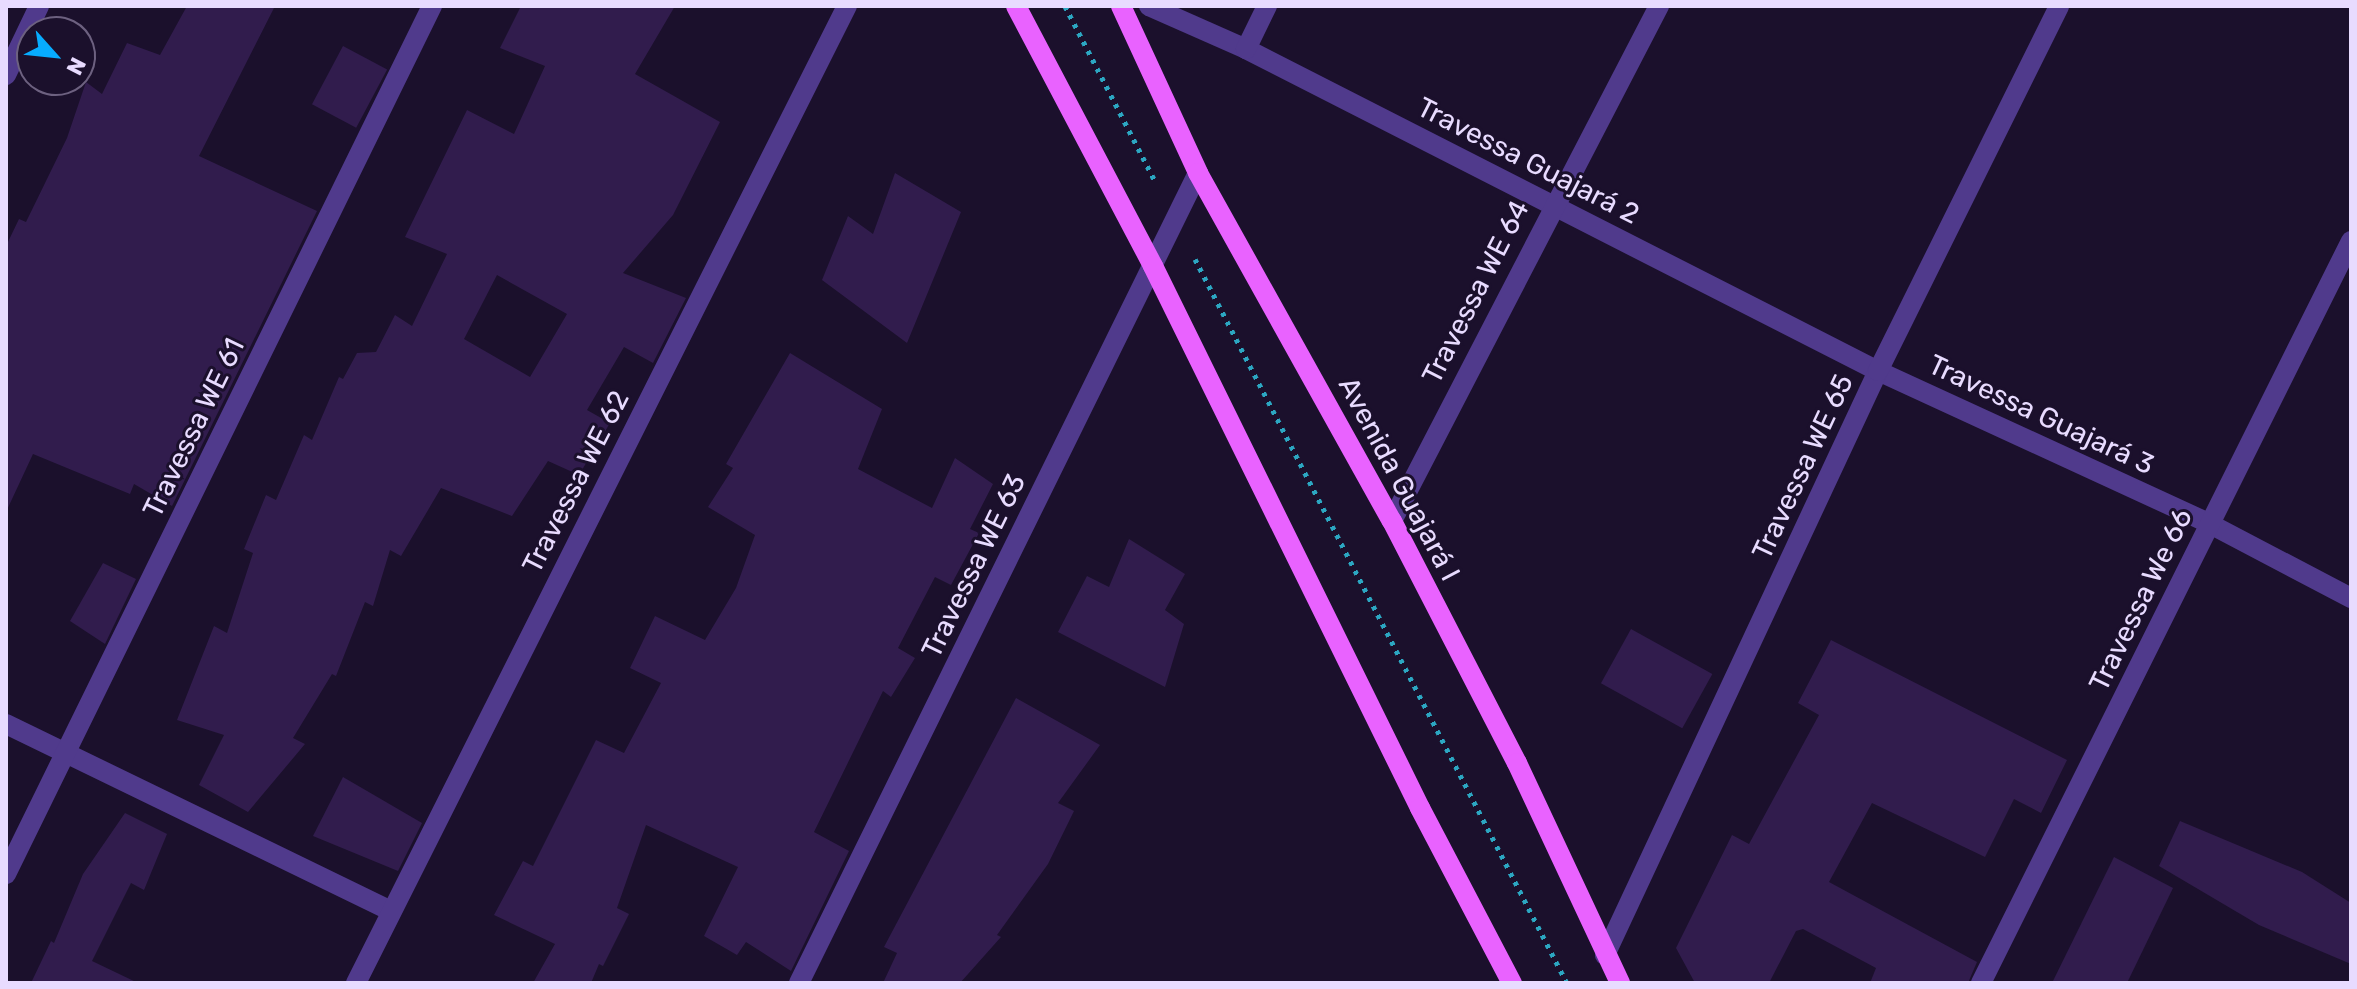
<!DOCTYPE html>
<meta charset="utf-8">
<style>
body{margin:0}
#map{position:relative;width:2357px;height:989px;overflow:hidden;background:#1b102c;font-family:Rubik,sans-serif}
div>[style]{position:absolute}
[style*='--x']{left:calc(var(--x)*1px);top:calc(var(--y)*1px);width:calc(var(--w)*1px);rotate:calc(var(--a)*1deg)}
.building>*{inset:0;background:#311c4d;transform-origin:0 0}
.path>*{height:5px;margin-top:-2.5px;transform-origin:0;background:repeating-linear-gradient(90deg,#2ca7c2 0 4px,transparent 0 10px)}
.minor>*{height:20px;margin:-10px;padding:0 10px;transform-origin:10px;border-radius:10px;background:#503a8c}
.major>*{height:20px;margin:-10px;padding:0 10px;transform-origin:10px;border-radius:10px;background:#e962ff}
span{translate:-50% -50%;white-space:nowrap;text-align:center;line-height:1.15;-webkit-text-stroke:6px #1b102c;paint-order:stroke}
.street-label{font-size:28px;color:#e8dbff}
.frame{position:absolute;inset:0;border:8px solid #e8dbff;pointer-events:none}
.north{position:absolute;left:16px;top:16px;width:80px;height:80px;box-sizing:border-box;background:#1b102c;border:2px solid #6d6180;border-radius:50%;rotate:117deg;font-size:22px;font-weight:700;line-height:32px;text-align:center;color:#e8dbff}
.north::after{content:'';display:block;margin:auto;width:28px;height:36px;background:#07acff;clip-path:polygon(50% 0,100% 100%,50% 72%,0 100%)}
</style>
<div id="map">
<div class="building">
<i style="clip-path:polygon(187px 6px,275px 6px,199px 156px,317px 211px,172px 506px,134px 484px,130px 494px,33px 454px,6px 512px,6px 246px,19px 219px,26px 222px,67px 138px,86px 82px,102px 94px,127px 43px,160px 55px)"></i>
<i style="clip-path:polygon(evenodd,521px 6px,675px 6px,635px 74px,720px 122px,673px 215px,623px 273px,686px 298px,653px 363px,624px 347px,587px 410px,610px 423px,579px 475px,548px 461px,512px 516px,441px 488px,401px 556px,390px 550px,373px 606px,365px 602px,336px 676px,332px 674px,293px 738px,305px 744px,248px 812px,199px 785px,224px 735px,177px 720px,214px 626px,227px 633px,253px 553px,244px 549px,266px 495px,276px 500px,304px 435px,312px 440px,339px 377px,343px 379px,357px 353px,376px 352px,395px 315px,412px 326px,447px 254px,405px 237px,467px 110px,514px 134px,545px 66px,500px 48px,521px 6px,497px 275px,567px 314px,530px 377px,464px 339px,497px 275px)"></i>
<i style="left:343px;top:46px;width:50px;height:66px;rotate:28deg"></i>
<i style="clip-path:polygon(895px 173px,961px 212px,907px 343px,822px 280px,848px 216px,873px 234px)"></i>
<i style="clip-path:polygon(790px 353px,882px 409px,858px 469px,932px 508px,955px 458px,993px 484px,970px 529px,979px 533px,951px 585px,935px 577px,898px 648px,915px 658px,891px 697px,883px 691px,814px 832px,849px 851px,791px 971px,746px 942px,737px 955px,704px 936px,738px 867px,646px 825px,617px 908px,629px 914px,603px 966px,599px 964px,591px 983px,533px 983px,555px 944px,494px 915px,523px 861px,533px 866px,596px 740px,624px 753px,661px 683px,630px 668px,655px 616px,705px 640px,736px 588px,755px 535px,708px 507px,733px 468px,726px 464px)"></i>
<i style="clip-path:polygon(1129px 539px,1185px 574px,1165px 610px,1184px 624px,1165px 687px,1058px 632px,1087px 576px,1109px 587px)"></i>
<i style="clip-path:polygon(103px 563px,136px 579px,105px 644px,70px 621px)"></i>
<i style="left:1631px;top:629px;width:93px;height:62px;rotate:29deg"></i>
<i style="clip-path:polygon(1831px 640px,2067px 760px,2041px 813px,2014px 799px,1985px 857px,1872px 803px,1829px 882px,1977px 962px,1968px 983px,1870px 983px,1876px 968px,1803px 929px,1796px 931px,1769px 983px,1695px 983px,1676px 948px,1732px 835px,1749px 844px,1819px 715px,1798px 703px)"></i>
<i style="clip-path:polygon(1016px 698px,1100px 745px,1058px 803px,1074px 811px,1048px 864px,997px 935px,1001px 937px,960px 983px,883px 983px,897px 953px,884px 947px)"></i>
<i style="clip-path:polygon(343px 777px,422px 823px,398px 871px,313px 836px)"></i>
<i style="clip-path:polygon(125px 813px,167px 834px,144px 890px,131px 883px,92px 961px,138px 983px,31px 983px,51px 941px,54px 943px,83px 874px)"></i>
<i style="clip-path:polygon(2180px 821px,2302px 872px,2351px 903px,2351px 964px,2259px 925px,2159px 866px)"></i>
<i style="clip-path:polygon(2114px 857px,2173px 888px,2127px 983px,2052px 983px)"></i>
</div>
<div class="path">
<i style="--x:1065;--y:6;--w:199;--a:62.8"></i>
<i style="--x:1195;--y:259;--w:814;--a:62.81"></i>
</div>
<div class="minor">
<i style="--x:1149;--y:6;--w:106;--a:23.9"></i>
<i style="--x:1246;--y:49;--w:709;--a:27"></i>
<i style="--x:1878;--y:371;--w:366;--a:24.7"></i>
<i style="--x:2210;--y:524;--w:159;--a:27.7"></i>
<i style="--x:1246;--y:49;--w:48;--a:-64"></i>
<i style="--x:6;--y:75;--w:76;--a:-64.4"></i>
<i style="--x:1392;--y:521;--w:580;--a:-62.6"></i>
<i style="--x:6;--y:724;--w:428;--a:25.9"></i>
<i style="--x:6;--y:874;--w:967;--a:-63.86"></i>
<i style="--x:1605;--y:955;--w:645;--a:-64.95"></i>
<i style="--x:1878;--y:371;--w:407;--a:-63.6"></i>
<i style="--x:356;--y:983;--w:1093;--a:-63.32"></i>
<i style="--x:799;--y:983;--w:903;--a:-63.78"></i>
<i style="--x:1981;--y:983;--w:829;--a:-63.5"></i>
</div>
<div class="major">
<i style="--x:1016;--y:6;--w:294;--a:62.2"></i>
<i style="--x:1153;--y:266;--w:604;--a:63.77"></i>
<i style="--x:1420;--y:808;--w:198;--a:62.3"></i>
<i style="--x:1121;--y:6;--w:184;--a:65.2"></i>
<i style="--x:1198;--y:173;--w:398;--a:60.9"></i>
<i style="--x:1392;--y:521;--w:272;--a:62.7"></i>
<i style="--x:1517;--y:763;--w:243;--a:64.9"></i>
</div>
<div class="street-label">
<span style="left:1528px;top:161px;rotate:27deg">Travessa Guajará 2</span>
<span style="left:1476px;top:292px;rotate:-63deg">Travessa WE 64</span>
<span style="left:2041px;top:415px;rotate:25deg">Travessa Guajará 3</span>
<span style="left:194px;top:428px;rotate:-64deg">Travessa WE 61</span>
<span style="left:1803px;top:467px;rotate:-65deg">Travessa WE 65</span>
<span style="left:1399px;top:479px;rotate:62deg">Avenida Guajará I</span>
<span style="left:576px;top:482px;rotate:-63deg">Travessa WE 62</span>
<span style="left:974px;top:566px;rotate:-64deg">Travessa WE 63</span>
<span style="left:2141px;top:600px;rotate:-64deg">Travessa We 66</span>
</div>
<div class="frame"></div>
<div class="north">N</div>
</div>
